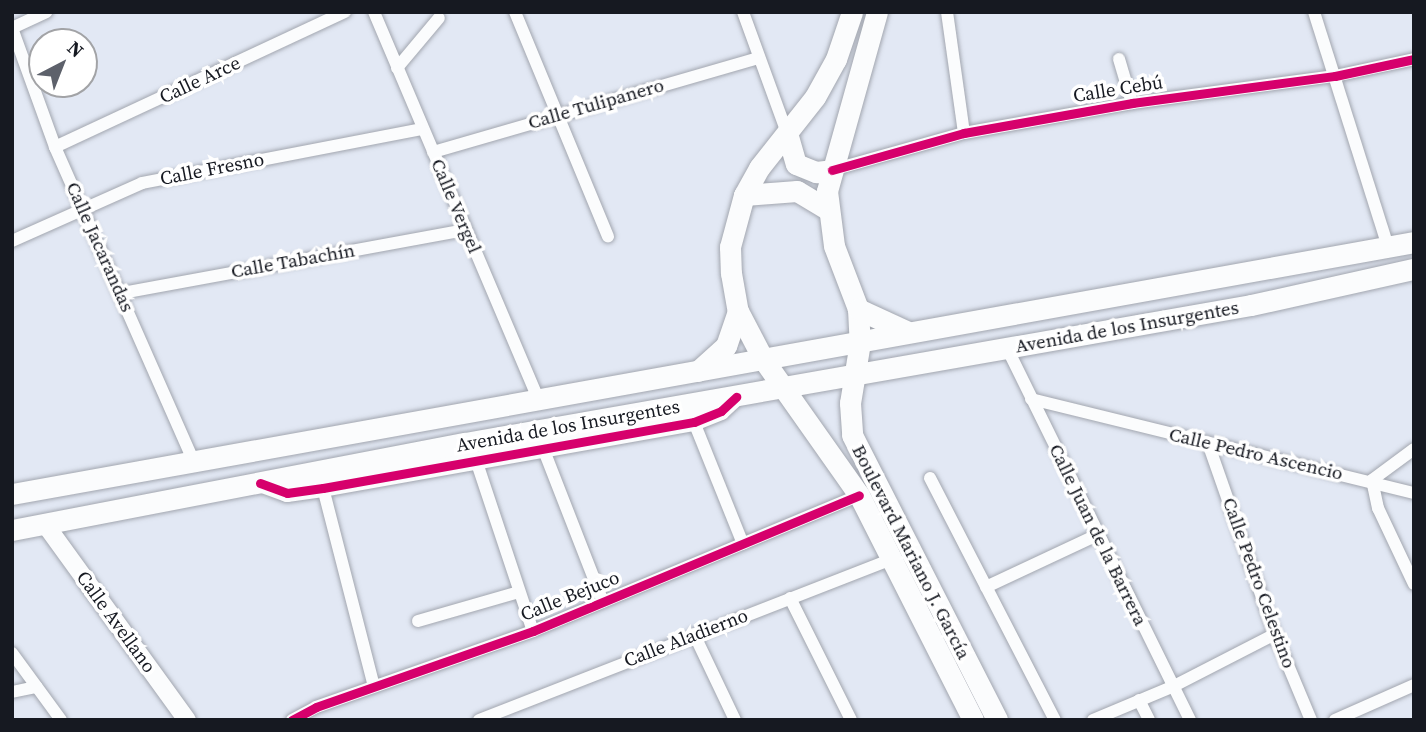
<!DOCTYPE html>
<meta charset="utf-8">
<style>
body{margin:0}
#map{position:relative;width:1426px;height:732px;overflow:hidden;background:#e2e8f4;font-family:"Source Serif 4",serif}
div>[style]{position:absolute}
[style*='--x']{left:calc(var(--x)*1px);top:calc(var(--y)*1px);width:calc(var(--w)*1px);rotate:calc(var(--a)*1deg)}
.roads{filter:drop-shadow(0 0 2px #a2a6af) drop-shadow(0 0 2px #a2a6af)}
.street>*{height:12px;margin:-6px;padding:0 6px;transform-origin:6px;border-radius:6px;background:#fbfcfd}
.secondary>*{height:18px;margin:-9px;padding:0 9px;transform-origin:9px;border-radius:9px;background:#fbfcfd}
.primary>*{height:21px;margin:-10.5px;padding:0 10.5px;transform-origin:10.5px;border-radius:10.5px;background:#fbfcfd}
.cycleway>*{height:9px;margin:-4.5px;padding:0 4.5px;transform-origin:4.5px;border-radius:4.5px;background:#d6006c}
span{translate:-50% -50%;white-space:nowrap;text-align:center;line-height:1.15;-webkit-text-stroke:7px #fff;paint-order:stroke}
.street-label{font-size:19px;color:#161921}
.frame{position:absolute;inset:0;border:14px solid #161921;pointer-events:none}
.north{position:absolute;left:28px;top:28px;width:70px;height:70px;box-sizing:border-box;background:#fff;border:2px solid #a2a3a6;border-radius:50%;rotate:42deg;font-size:19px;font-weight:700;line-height:28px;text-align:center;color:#161921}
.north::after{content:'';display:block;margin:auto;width:24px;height:32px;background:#5d616b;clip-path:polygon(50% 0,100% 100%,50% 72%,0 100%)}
</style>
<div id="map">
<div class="roads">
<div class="street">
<i style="--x:374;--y:12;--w:420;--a:67"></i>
<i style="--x:515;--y:12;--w:243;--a:67.5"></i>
<i style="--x:743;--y:12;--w:129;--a:70"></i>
<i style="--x:947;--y:12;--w:122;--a:82"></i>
<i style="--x:1314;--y:12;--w:245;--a:72.5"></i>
<i style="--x:12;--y:28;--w:127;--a:70.1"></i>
<i style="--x:55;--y:147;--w:347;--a:66.2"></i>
<i style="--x:12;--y:28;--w:38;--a:-25"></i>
<i style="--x:1119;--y:59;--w:46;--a:73.5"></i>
<i style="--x:397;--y:68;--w:65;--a:-50"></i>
<i style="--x:55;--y:147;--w:320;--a:-25"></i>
<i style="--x:433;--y:152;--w:339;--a:-16.1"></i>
<i style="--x:832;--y:170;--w:137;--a:-15.7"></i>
<i style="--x:964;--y:133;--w:171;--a:-10.1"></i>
<i style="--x:1132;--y:103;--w:205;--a:-7.6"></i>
<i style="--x:1335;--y:76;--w:81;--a:-12.1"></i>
<i style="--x:12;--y:241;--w:142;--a:-24"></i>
<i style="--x:142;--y:183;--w:285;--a:-10.9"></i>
<i style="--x:122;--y:293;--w:349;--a:-10.4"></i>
<i style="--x:1007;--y:348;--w:415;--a:63.8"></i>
<i style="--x:1031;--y:399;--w:394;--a:13.8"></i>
<i style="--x:694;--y:422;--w:131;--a:68.1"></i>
<i style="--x:1209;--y:446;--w:199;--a:70.7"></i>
<i style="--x:1275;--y:634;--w:93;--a:67.3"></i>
<i style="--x:543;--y:448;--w:165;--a:68.7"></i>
<i style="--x:476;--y:460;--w:180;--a:71.6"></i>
<i style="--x:930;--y:478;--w:272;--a:62.7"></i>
<i style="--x:1372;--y:480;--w:29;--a:78"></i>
<i style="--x:1378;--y:508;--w:84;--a:64.7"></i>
<i style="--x:1372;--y:480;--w:52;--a:-36.4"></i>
<i style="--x:323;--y:488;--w:204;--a:75.6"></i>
<i style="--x:986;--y:587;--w:125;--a:-25.1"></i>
<i style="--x:790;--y:598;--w:136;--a:63.4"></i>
<i style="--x:418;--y:621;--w:105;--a:-16"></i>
<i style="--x:694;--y:634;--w:95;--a:64.5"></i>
<i style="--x:12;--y:653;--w:83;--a:53.8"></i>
<i style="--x:12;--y:692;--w:25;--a:-12"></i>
<i style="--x:1139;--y:700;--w:22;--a:63"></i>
<i style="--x:292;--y:720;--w:27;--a:-28"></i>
<i style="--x:316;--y:707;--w:230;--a:-19.3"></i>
<i style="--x:533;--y:631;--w:353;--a:-22.6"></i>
<i style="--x:479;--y:720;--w:444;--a:-21.3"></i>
<i style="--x:1093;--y:720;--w:86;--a:-22.7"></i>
<i style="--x:1172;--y:687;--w:116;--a:-27.2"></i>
<i style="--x:1335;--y:720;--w:86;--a:-23.9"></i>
</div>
<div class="secondary">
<i style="--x:260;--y:483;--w:29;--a:20"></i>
<i style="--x:287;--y:493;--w:36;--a:-8"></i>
<i style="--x:323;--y:488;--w:377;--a:-10.1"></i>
<i style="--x:694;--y:422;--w:29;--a:-22"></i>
<i style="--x:721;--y:411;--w:21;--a:-43"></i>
<i style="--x:45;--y:524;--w:242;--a:54.1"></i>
</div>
<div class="primary">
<i style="--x:852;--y:12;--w:50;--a:108.8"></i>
<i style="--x:836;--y:59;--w:43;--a:118.9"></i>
<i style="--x:815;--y:97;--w:90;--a:128.3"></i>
<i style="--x:759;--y:168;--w:31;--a:119"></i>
<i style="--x:744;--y:195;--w:54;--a:105.1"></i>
<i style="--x:730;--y:247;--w:26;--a:88"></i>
<i style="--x:731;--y:273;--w:39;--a:80"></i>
<i style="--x:738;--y:311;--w:54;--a:62.5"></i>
<i style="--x:763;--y:359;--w:166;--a:54.8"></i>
<i style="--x:859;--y:495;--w:252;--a:63.1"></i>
<i style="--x:877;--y:12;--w:186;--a:105.6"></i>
<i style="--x:827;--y:191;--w:55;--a:82.7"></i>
<i style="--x:834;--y:246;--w:67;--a:69.1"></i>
<i style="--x:858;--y:309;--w:33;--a:87"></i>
<i style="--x:860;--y:342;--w:62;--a:99.3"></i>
<i style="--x:850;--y:403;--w:32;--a:86"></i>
<i style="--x:852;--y:435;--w:320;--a:63"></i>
<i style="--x:787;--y:133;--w:32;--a:74"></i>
<i style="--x:796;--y:164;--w:22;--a:22"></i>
<i style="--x:816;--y:172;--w:16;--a:-7"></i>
<i style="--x:744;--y:195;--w:53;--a:-4.3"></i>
<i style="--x:797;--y:191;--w:35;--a:31"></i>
<i style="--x:858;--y:309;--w:55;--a:24.7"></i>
<i style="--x:698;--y:371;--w:38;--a:-42"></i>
<i style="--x:726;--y:346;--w:37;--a:-71"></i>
<i style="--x:12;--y:494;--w:1424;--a:-10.19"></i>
<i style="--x:12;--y:530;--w:461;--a:-10.9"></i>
<i style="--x:465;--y:443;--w:798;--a:-9.96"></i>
<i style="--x:1251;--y:305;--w:167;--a:-12.5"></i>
</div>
</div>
<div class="cycleway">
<i style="--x:832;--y:170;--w:137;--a:-15.7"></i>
<i style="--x:964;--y:133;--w:171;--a:-10.1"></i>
<i style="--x:1132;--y:103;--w:205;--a:-7.6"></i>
<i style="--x:1335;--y:76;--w:81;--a:-12.1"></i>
<i style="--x:260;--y:483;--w:29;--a:20"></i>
<i style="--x:287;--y:493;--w:36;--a:-8"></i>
<i style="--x:323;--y:488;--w:377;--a:-10.1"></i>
<i style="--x:694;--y:422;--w:29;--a:-22"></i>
<i style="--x:721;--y:411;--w:21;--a:-43"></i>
<i style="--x:292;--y:720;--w:27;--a:-28"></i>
<i style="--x:316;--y:707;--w:230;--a:-19.3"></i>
<i style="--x:533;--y:631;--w:353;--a:-22.6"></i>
</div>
<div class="street-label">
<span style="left:200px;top:80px;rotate:-25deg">Calle Arce</span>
<span style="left:1118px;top:89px;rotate:-9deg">Calle Cebú</span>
<span style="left:596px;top:104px;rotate:-16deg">Calle Tulipanero</span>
<span style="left:212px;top:169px;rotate:-11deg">Calle Fresno</span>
<span style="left:456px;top:206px;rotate:67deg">Calle Vergel</span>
<span style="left:100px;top:247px;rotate:66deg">Calle Jacarandas</span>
<span style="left:293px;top:261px;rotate:-10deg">Calle Tabachín</span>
<span style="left:1127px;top:327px;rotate:-10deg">Avenida de los Insurgentes</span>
<span style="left:568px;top:426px;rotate:-10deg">Avenida de los Insurgentes</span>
<span style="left:1256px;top:454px;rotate:13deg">Calle Pedro Ascencio</span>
<span style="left:1098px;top:535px;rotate:64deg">Calle Juan de la Barrera</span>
<span style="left:911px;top:552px;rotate:63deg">Boulevard Mariano J. García</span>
<span style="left:1259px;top:583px;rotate:70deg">Calle Pedro Celestino</span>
<span style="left:570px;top:596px;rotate:-22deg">Calle Bejuco</span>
<span style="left:116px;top:622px;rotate:54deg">Calle Avellano</span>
<span style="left:686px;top:638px;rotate:-21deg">Calle Aladierno</span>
</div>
<div class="frame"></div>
<div class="north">N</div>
</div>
